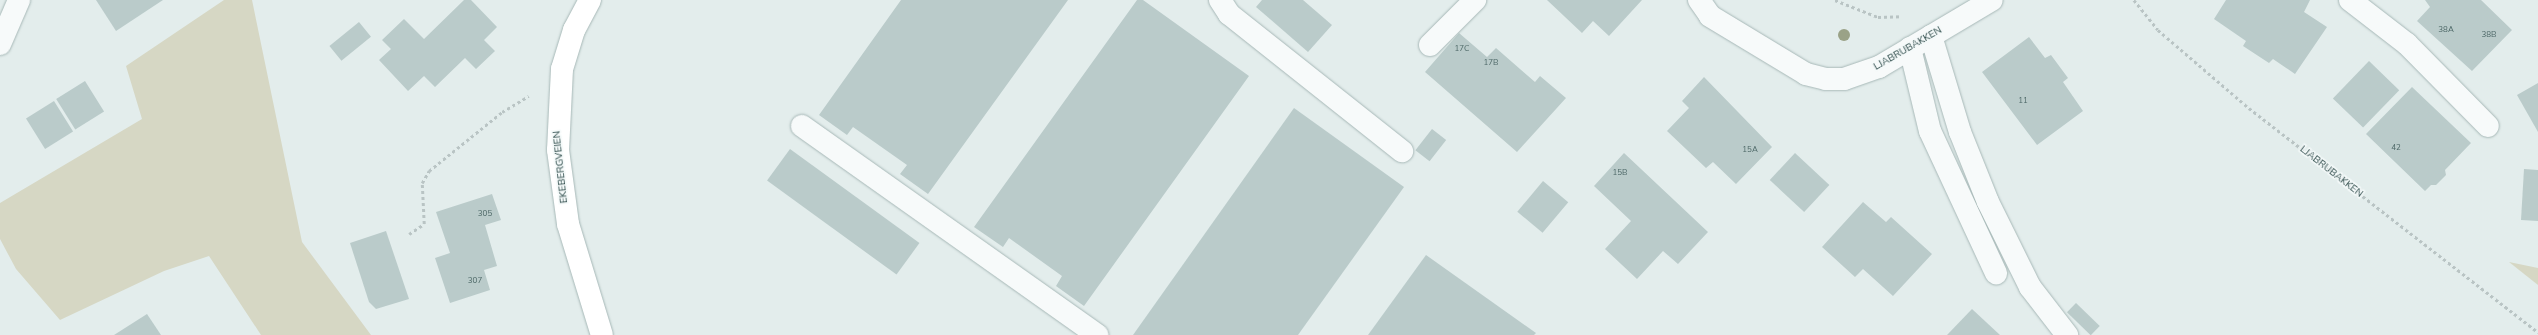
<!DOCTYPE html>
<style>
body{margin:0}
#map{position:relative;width:2538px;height:335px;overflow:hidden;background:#e3edec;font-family:"Nunito Sans",sans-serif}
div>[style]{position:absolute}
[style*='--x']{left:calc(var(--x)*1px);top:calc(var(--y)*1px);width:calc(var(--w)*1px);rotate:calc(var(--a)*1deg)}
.green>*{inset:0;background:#d6d7c4}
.building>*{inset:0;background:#bacbca;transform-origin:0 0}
.path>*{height:2.5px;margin-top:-1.25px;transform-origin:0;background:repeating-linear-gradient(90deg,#b9c4c4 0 3px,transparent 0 6px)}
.roads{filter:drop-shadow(0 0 1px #a7b8b7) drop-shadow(0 0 1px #a7b8b7)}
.minor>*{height:22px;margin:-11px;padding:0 11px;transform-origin:11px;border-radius:11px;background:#f7fafa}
.major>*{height:22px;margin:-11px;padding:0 11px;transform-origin:11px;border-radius:11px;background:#fff}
.trees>*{width:12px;height:12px;margin:-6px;border-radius:50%;background:#9aa287}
span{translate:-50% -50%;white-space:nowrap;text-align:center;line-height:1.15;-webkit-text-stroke:3px #f4f9f9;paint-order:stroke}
.number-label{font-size:8px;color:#4d6867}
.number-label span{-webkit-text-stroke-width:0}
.street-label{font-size:10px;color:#294746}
</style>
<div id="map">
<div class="green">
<i style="clip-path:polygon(224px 0,252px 0,302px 242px,371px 335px,261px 335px,209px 256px,164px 271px,60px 320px,16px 269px,0 239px,0 203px,142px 119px,126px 66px)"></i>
<i style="clip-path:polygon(2509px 262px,2538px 268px,2538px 285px)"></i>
</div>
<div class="building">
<i style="clip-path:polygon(96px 0,163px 0,116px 31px)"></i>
<i style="clip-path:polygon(464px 0,471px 0,497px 27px,484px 40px,495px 51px,476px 69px,465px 58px,435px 87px,424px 76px,408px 91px,379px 60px,391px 49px,382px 40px,404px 19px,424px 39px)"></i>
<i style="clip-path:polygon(901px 0,1068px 0,928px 194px,900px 174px,907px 165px,853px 127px,847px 135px,819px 115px)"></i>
<i style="clip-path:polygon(1137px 0,1143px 0,1249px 76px,1084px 306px,1056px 286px,1062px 276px,1009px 238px,1003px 247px,974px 227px)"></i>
<i style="clip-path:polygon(1262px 0,1303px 0,1332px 25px,1308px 52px,1256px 7px)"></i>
<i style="clip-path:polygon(1547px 0,1642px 0,1609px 36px,1593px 21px,1582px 33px)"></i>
<i style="clip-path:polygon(2226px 0,2310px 0,2304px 12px,2327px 27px,2295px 74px,2273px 59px,2269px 63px,2243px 46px,2246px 41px,2214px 19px)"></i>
<i style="clip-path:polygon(2425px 0,2481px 0,2512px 30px,2472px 71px,2417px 21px,2430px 7px)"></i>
<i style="left:359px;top:22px;width:19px;height:38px;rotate:51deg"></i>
<i style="clip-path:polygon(1459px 33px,1487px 57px,1496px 48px,1535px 82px,1540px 76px,1566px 98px,1517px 152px,1425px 72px)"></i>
<i style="clip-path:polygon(2029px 37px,2045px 58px,2051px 55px,2068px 78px,2063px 82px,2083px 111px,2037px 145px,1982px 72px)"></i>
<i style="left:2369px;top:61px;width:42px;height:52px;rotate:44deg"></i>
<i style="clip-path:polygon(1704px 77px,1772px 147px,1736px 184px,1713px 162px,1706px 168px,1667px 131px,1689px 108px,1682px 101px)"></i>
<i style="left:85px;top:81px;width:36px;height:34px;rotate:58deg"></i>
<i style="clip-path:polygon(2538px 83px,2538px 132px,2517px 95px)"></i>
<i style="clip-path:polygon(2412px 87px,2471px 143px,2445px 170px,2446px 175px,2436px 185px,2431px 185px,2425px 191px,2366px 134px)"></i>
<i style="left:54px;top:101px;width:36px;height:33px;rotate:58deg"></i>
<i style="clip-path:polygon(1294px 108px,1404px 187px,1298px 335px,1133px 335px)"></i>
<i style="left:1432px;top:129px;width:18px;height:27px;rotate:38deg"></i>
<i style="left:790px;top:149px;width:160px;height:39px;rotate:36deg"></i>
<i style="clip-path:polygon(1624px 153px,1708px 232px,1678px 264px,1663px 251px,1637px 279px,1605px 249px,1631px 221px,1594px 186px)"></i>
<i style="left:1795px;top:153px;width:47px;height:37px;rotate:43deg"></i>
<i style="clip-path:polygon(2524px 169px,2538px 170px,2538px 221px,2521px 220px)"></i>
<i style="left:1543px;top:181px;width:33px;height:40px;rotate:40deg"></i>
<i style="clip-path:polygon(492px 194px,501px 220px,485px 225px,497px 266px,484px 270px,490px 290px,450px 303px,435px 258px,450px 253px,436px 212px)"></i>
<i style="clip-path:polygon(1863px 202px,1886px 222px,1891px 217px,1932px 254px,1893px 296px,1863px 269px,1855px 277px,1822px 247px)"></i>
<i style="clip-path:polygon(386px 231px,409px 299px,376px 309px,369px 302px,350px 243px)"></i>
<i style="clip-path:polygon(1426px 255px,1536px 333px,1534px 335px,1368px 335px)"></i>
<i style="left:2076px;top:303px;width:33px;height:13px;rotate:44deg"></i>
<i style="clip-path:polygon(1972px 309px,2000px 335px,1947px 335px)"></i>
<i style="clip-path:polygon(147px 314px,161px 335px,114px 335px)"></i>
</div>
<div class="path">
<i style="--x:1835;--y:0;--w:46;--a:21.6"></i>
<i style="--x:1878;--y:17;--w:24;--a:-2"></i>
<i style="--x:2134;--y:0;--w:38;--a:51"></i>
<i style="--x:2158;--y:30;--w:120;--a:40.6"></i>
<i style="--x:2249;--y:108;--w:366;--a:37.8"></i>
<i style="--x:409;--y:234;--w:18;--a:-34"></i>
<i style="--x:424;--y:224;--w:41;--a:-92.8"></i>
<i style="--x:422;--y:183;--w:14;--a:-60"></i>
<i style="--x:429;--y:171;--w:94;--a:-38.9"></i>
<i style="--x:502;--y:112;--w:31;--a:-31"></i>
</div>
<div class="roads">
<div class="minor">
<i style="--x:1220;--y:0;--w:17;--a:57"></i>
<i style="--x:1229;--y:14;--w:221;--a:38.4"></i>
<i style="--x:1699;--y:0;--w:19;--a:55"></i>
<i style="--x:1710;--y:16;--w:112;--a:31.1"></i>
<i style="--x:1806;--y:74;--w:21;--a:14"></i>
<i style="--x:1826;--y:79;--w:18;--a:0"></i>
<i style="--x:1844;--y:79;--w:37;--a:-19"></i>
<i style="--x:1879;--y:67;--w:131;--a:-30.7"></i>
<i style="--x:2350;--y:0;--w:72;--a:37.7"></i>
<i style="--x:2407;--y:44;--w:115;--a:45.4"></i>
<i style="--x:1931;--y:36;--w:100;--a:73.2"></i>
<i style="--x:1960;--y:132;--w:75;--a:68.2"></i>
<i style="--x:1988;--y:202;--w:95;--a:63.7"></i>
<i style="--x:2030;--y:287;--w:61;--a:52.4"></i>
<i style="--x:0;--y:44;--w:48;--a:-66.6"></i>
<i style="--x:1430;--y:45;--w:64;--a:-45"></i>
<i style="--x:1910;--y:48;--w:85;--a:76.5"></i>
<i style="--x:1930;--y:131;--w:157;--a:65.1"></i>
<i style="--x:802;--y:126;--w:362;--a:35.3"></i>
</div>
<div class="major">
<i style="--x:590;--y:0;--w:34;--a:118"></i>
<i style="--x:574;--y:30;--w:41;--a:107.1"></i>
<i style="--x:562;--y:69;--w:81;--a:92.8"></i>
<i style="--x:558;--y:150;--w:75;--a:82.3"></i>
<i style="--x:568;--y:224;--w:116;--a:73"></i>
</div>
</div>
<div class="trees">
<i style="left:1844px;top:35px"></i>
</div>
<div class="number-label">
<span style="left:2446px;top:30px">38A</span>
<span style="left:2489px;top:35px">38B</span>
<span style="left:1462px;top:49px">17C</span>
<span style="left:1491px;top:63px">17B</span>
<span style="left:2023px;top:101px">11</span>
<span style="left:2396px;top:148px">42</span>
<span style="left:1750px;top:150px">15A</span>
<span style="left:1620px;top:173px">15B</span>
<span style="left:485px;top:214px">305</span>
<span style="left:475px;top:281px">307</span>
</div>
<div class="street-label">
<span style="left:1908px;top:49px;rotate:-30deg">LJABRUBAKKEN</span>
<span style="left:561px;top:167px;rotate:-96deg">EKEBERGVEIEN</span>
<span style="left:2331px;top:172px;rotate:38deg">LJABRUBAKKEN</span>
</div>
</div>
